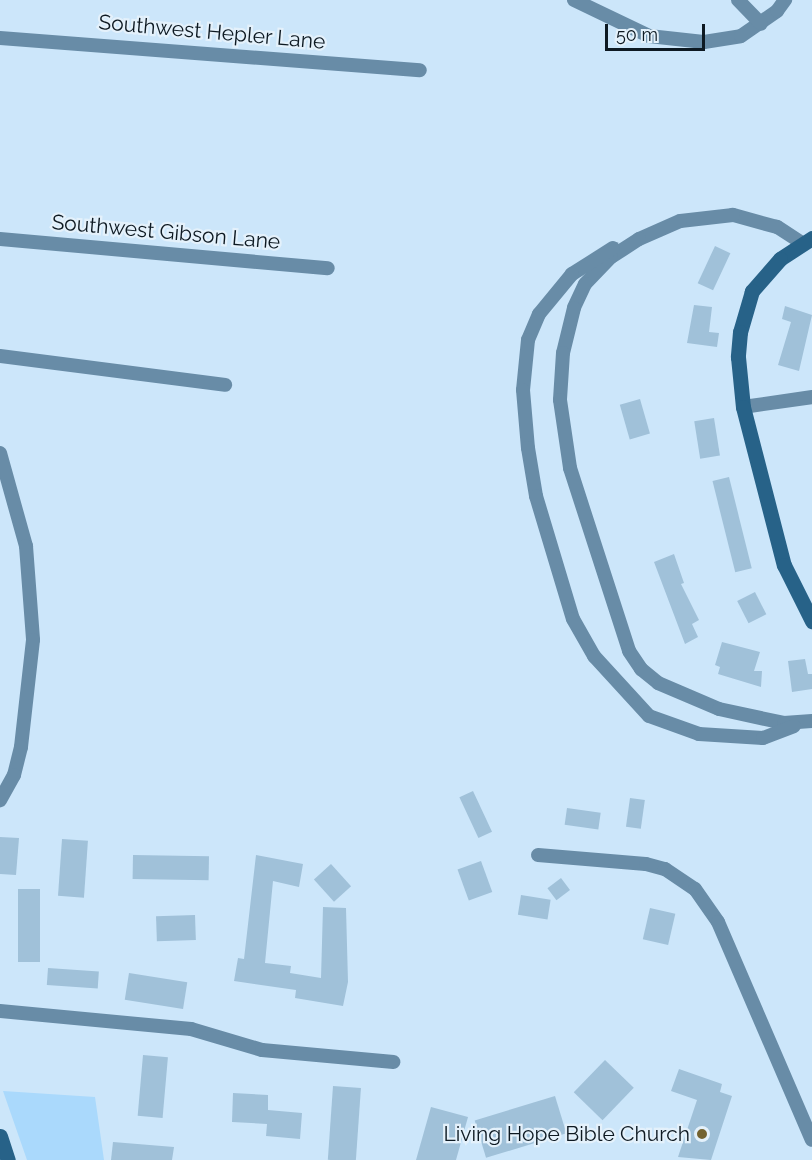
<!DOCTYPE html>
<style>
body{margin:0}
#map{position:relative;width:812px;height:1160px;overflow:hidden;background:#cce6fa;font-family:Raleway,sans-serif}
div>[style]{position:absolute}
[style*='--x']{left:calc(var(--x)*1px);top:calc(var(--y)*1px);width:calc(var(--w)*1px);rotate:calc(var(--a)*1deg)}
.green>*{inset:0;background:#aad9fc}
.building>*{inset:0;background:#a0c1d9;transform-origin:0 0}
.street>*{height:14px;margin:-7px;padding:0 7px;transform-origin:7px;border-radius:7px;background:#688ca7}
.secondary>*{height:15px;margin:-7.5px;padding:0 7.5px;transform-origin:7.5px;border-radius:7.5px;background:#276288}
.dots>*{width:16px;height:16px;translate:-50% -50%;box-sizing:border-box;border:3px solid #e4f1fb;border-radius:50%}
span{translate:-50% -50%;white-space:nowrap;text-align:center;line-height:1.15;-webkit-text-stroke:4.5px #e4f1fb;paint-order:stroke}
.street-label{font-size:21px;color:#0d1922}
.poi-label{font-size:21px;color:#0d1922}
.right{translate:-100% -50%;text-align:right}
.scale{position:absolute;left:605px;top:24px;width:100px;height:27px;box-sizing:border-box;border:3px solid #0d1922;border-top:0;padding-left:8px;font-size:18px;line-height:21px;white-space:nowrap;color:#0d1922;-webkit-text-stroke:4px #e4f1fb;paint-order:stroke}
</style>
<div id="map">
<div class="green">
<i style="clip-path:polygon(3px 1091px,95px 1097px,104px 1160px,27px 1160px)"></i>
</div>
<div class="building">
<i style="left:715px;top:246px;width:17px;height:41px;rotate:25deg"></i>
<i style="clip-path:polygon(694px 305px,712px 307px,709px 332px,719px 333px,717px 347px,687px 343px)"></i>
<i style="clip-path:polygon(785px 306px,812px 315px,799px 371px,778px 365px,791px 322px,782px 319px)"></i>
<i style="left:640px;top:399px;width:36px;height:21px;rotate:74deg"></i>
<i style="left:714px;top:418px;width:38px;height:20px;rotate:81deg"></i>
<i style="left:729px;top:477px;width:94px;height:17px;rotate:76deg"></i>
<i style="clip-path:polygon(674px 554px,684px 583px,681px 584px,699px 620px,692px 624px,698px 637px,685px 644px,654px 562px)"></i>
<i style="left:755px;top:592px;width:25px;height:20px;rotate:63deg"></i>
<i style="clip-path:polygon(722px 642px,760px 652px,754px 671px,762px 671px,761px 687px,718px 674px,720px 667px,715px 665px)"></i>
<i style="clip-path:polygon(805px 659px,808px 674px,812px 674px,812px 689px,792px 692px,788px 661px)"></i>
<i style="left:473px;top:791px;width:45px;height:15px;rotate:65deg"></i>
<i style="left:630px;top:798px;width:15px;height:29px;rotate:8deg"></i>
<i style="left:567px;top:808px;width:34px;height:17px;rotate:8deg"></i>
<i style="clip-path:polygon(0 837px,19px 838px,16px 875px,0 874px)"></i>
<i style="left:62px;top:839px;width:26px;height:57px;rotate:4deg"></i>
<i style="left:133px;top:855px;width:76px;height:24px;rotate:1deg"></i>
<i style="clip-path:polygon(256px 855px,303px 864px,299px 887px,273px 881px,265px 963px,291px 966px,290px 973px,321px 978px,323px 907px,346px 908px,348px 982px,343px 1006px,295px 998px,296px 990px,234px 981px,238px 958px,244px 959px)"></i>
<i style="left:481px;top:861px;width:33px;height:25px;rotate:70deg"></i>
<i style="left:331px;top:864px;width:30px;height:23px;rotate:48deg"></i>
<i style="left:561px;top:878px;width:15px;height:17px;rotate:53deg"></i>
<i style="left:18px;top:889px;width:22px;height:73px"></i>
<i style="left:521px;top:895px;width:30px;height:20px;rotate:9deg"></i>
<i style="left:650px;top:908px;width:26px;height:32px;rotate:13deg"></i>
<i style="left:195px;top:915px;width:25px;height:39px;rotate:88deg"></i>
<i style="left:48px;top:968px;width:51px;height:17px;rotate:4deg"></i>
<i style="left:129px;top:973px;width:59px;height:27px;rotate:9deg"></i>
<i style="left:143px;top:1055px;width:25px;height:61px;rotate:5deg"></i>
<i style="left:605px;top:1060px;width:40px;height:45px;rotate:44deg"></i>
<i style="clip-path:polygon(679px 1069px,722px 1084px,720px 1092px,732px 1096px,711px 1160px,678px 1157px,697px 1100px,671px 1091px)"></i>
<i style="left:333px;top:1086px;width:28px;height:74px;rotate:4deg"></i>
<i style="clip-path:polygon(233px 1093px,268px 1095px,268px 1110px,302px 1113px,300px 1139px,266px 1136px,267px 1124px,232px 1122px)"></i>
<i style="left:555px;top:1096px;width:39px;height:84px;rotate:73deg"></i>
<i style="clip-path:polygon(431px 1107px,468px 1117px,456px 1160px,416px 1160px)"></i>
<i style="clip-path:polygon(113px 1142px,174px 1147px,172px 1160px,111px 1160px)"></i>
</div>
<div class="street">
<i style="--x:574;--y:0;--w:83;--a:25.6"></i>
<i style="--x:649;--y:36;--w:55;--a:6.2"></i>
<i style="--x:704;--y:42;--w:37;--a:-9"></i>
<i style="--x:741;--y:36;--w:44;--a:-34.8"></i>
<i style="--x:777;--y:11;--w:14;--a:-54"></i>
<i style="--x:738;--y:0;--w:33;--a:46"></i>
<i style="--x:0;--y:38;--w:421;--a:4.4"></i>
<i style="--x:0;--y:239;--w:329;--a:5.1"></i>
<i style="--x:802;--y:243;--w:30;--a:-147"></i>
<i style="--x:777;--y:227;--w:46;--a:-164.7"></i>
<i style="--x:733;--y:215;--w:53;--a:173.5"></i>
<i style="--x:680;--y:221;--w:45;--a:156.3"></i>
<i style="--x:639;--y:239;--w:33;--a:147"></i>
<i style="--x:611;--y:257;--w:37;--a:134"></i>
<i style="--x:585;--y:284;--w:26;--a:115"></i>
<i style="--x:574;--y:308;--w:46;--a:103.7"></i>
<i style="--x:563;--y:353;--w:47;--a:93.7"></i>
<i style="--x:560;--y:400;--w:69;--a:81.6"></i>
<i style="--x:570;--y:468;--w:192;--a:72.1"></i>
<i style="--x:629;--y:651;--w:22;--a:56"></i>
<i style="--x:641;--y:669;--w:22;--a:39"></i>
<i style="--x:658;--y:683;--w:66;--a:23.1"></i>
<i style="--x:719;--y:709;--w:66;--a:12.2"></i>
<i style="--x:784;--y:723;--w:28;--a:-4"></i>
<i style="--x:613;--y:248;--w:49;--a:147.6"></i>
<i style="--x:572;--y:274;--w:52;--a:129.5"></i>
<i style="--x:539;--y:314;--w:28;--a:113"></i>
<i style="--x:528;--y:340;--w:50;--a:95.7"></i>
<i style="--x:523;--y:390;--w:58;--a:85.1"></i>
<i style="--x:528;--y:448;--w:49;--a:80.5"></i>
<i style="--x:536;--y:496;--w:128;--a:73.3"></i>
<i style="--x:573;--y:619;--w:43;--a:60.4"></i>
<i style="--x:594;--y:656;--w:81;--a:47.5"></i>
<i style="--x:649;--y:716;--w:53;--a:19.8"></i>
<i style="--x:699;--y:734;--w:64;--a:3.6"></i>
<i style="--x:763;--y:738;--w:33;--a:-21"></i>
<i style="--x:0;--y:356;--w:227;--a:7.3"></i>
<i style="--x:743;--y:407;--w:70;--a:-8.2"></i>
<i style="--x:0;--y:453;--w:97;--a:74.4"></i>
<i style="--x:26;--y:546;--w:94;--a:85.7"></i>
<i style="--x:33;--y:640;--w:108;--a:96.4"></i>
<i style="--x:21;--y:747;--w:29;--a:104"></i>
<i style="--x:14;--y:775;--w:29;--a:119"></i>
<i style="--x:538;--y:855;--w:108;--a:4.8"></i>
<i style="--x:646;--y:864;--w:20;--a:15"></i>
<i style="--x:665;--y:869;--w:36;--a:34"></i>
<i style="--x:695;--y:889;--w:40;--a:55.1"></i>
<i style="--x:718;--y:922;--w:237;--a:66.7"></i>
<i style="--x:0;--y:1011;--w:192;--a:5.4"></i>
<i style="--x:191;--y:1029;--w:74;--a:16.5"></i>
<i style="--x:262;--y:1050;--w:132;--a:5.2"></i>
</div>
<div class="secondary">
<i style="--x:812;--y:238;--w:38;--a:147"></i>
<i style="--x:780;--y:259;--w:43;--a:131.2"></i>
<i style="--x:752;--y:291;--w:43;--a:106.3"></i>
<i style="--x:740;--y:332;--w:25;--a:95"></i>
<i style="--x:738;--y:357;--w:50;--a:84.3"></i>
<i style="--x:743;--y:407;--w:163;--a:75.5"></i>
<i style="--x:784;--y:565;--w:63;--a:63.4"></i>
<i style="--x:0;--y:1136;--w:25;--a:72"></i>
</div>
<div class="dots">
<i style="left:702px;top:1134px;background:#746331"></i>
</div>
<div class="street-label">
<span style="left:212px;top:32px;rotate:5deg">Southwest Hepler Lane</span>
<span style="left:166px;top:232px;rotate:5deg">Southwest Gibson Lane</span>
</div>
<div class="poi-label">
<span class="right" style="left:690px;top:1134px">Living Hope Bible Church</span>
</div>
<div class="scale">50 m</div>
</div>
